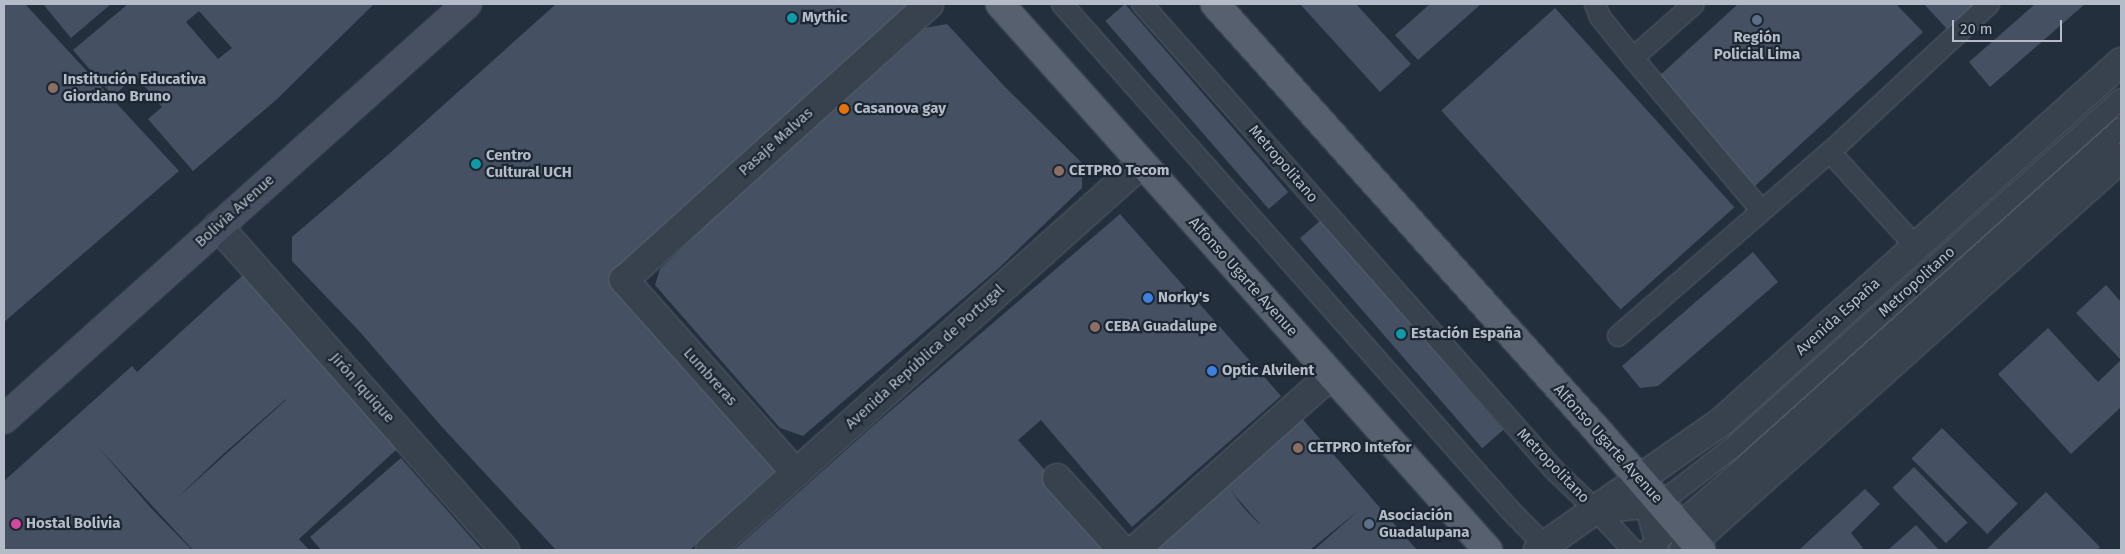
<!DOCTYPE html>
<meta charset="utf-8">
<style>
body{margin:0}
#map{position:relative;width:2125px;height:554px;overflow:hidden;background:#242f3e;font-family:"Fira Sans",sans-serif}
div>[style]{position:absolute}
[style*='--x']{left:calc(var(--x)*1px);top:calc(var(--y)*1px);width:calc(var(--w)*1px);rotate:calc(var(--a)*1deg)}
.building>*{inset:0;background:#455162;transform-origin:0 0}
.roads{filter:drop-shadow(0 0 1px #565f6c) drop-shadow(0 0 1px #565f6c)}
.service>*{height:20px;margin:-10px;padding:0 10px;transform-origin:10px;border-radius:10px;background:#38414e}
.pedestrian>*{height:28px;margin:-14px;padding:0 14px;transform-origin:14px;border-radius:14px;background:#38414e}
.minor>*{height:28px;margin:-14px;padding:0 14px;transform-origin:14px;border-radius:14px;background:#38414e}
.tertiary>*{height:28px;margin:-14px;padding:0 14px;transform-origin:14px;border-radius:14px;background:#38414e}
.secondary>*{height:28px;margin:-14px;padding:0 14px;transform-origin:14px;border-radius:14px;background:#465061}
.primary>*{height:28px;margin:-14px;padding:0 14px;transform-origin:14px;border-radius:14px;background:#56606e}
.dots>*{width:14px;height:14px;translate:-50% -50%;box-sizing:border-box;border:2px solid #1d2633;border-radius:50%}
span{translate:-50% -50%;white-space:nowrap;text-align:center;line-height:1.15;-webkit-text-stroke:4.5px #1d2633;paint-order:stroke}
.poi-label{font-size:15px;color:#b4bcc9;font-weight:700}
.left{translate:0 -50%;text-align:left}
.street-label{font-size:15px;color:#b4bcc9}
.frame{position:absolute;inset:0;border:5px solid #b4bcc9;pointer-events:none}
.scale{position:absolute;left:1952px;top:20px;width:110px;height:22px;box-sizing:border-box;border:2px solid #b4bcc9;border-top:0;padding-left:6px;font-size:15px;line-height:18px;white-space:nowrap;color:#b4bcc9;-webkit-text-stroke:4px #1d2633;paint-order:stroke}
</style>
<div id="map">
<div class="building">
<i style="clip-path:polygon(4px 4px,25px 4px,179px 171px,4px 322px)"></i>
<i style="clip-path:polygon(43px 4px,111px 4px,71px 38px)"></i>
<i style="clip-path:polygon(evenodd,128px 4px,374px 4px,276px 100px,193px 171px,148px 119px,162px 107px,136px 76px,113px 96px,73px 50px,128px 4px,199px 11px,232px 48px,218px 59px,186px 22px,199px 11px)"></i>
<i style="clip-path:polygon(556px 4px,908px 4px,609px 279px,777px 470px,690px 550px,556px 550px,442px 427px,360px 332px,292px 261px,292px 237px,390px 153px)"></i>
<i style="left:1125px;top:4px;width:249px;height:26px;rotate:49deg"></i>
<i style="clip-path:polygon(1300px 4px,1356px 4px,1411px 64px,1380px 92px)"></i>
<i style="clip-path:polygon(1430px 4px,1481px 4px,1418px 60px,1395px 35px)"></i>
<i style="clip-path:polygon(1738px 4px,1896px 4px,1923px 32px,1755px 186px,1657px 78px)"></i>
<i style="clip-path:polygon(1924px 4px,1976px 4px,1947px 29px)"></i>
<i style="clip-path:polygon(2035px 4px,2085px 4px,1990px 87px,1969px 62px)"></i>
<i style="left:1555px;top:8px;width:268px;height:153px;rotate:48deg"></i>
<i style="clip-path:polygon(947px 24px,1006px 88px,1082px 163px,1082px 188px,1000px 267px,803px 436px,780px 428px,655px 285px,660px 269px,710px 221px,925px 28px)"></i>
<i style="clip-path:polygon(1120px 214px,1281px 396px,1132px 527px,1041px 420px,1018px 440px,1116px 550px,734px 550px,874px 425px)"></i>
<i style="left:1321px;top:220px;width:278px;height:28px;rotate:49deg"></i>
<i style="clip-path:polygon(1753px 252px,1778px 282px,1658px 386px,1640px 388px,1622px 366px)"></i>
<i style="clip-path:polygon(evenodd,243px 275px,397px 449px,299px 539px,309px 550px,193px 550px,98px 447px,151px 508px,192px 550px,4px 550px,4px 481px,132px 366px,137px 372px,243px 275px,286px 399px,286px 400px,176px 499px,220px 457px,286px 399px)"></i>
<i style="clip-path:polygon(2106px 285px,2121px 302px,2121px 407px,2071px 454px,1998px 374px,2048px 328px,2098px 382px,2121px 360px,2076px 313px)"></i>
<i style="clip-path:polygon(evenodd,1292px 407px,1417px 550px,1314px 550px,1359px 510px,1310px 550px,1157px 550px,1144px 536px,1292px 407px,1230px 490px,1259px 523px,1259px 524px,1243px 507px,1230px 490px)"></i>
<i style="left:1942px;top:428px;width:107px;height:43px;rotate:45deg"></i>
<i style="clip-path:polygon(401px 458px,482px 550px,321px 550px,310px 537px)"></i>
<i style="left:1914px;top:467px;width:77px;height:30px;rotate:46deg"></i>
<i style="clip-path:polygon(1865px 489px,1880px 504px,1851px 533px,1863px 548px,1860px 550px,1799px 550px)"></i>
<i style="clip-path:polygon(2046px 492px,2100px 547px,2097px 550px,1986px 550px)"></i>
<i style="clip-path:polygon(1916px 525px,1939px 550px,1888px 550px)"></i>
</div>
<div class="roads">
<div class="service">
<i style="--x:1062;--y:4;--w:676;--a:48.48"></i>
<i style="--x:1510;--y:510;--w:56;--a:45.7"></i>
<i style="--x:1142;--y:4;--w:622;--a:48.52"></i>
<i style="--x:1554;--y:470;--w:57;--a:43.6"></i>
<i style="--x:1595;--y:509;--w:14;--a:12"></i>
<i style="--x:1609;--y:512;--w:35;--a:-7"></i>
<i style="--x:1644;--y:508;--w:31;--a:-27"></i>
<i style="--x:1672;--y:494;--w:77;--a:-37.6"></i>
<i style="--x:1733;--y:447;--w:521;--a:-41.89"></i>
<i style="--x:1595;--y:4;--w:14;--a:69"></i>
<i style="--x:1600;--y:17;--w:53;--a:51.2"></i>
<i style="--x:1633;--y:58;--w:199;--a:49.9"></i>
<i style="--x:1633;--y:58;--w:81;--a:-41.5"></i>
<i style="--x:1830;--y:152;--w:128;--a:47.8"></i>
<i style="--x:1618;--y:336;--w:281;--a:-41"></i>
<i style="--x:1830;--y:152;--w:217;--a:-42.9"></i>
<i style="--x:1642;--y:495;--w:57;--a:73.8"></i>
<i style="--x:1595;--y:509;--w:56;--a:47.2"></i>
<i style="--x:1647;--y:550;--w:109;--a:-40.5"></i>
<i style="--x:1730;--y:479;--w:525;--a:-41.91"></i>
</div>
<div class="pedestrian">
<i style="--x:1057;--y:478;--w:97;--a:47.9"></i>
<i style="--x:1135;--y:550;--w:263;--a:-41.8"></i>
</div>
<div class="minor">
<i style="--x:218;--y:226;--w:433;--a:48.5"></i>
<i style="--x:796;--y:473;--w:259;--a:-131.7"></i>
<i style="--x:624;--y:280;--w:411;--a:-42.1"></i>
<i style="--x:710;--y:550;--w:579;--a:-41.85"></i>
</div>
<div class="tertiary">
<i style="--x:1538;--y:550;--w:223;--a:-35"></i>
<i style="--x:1721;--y:422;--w:538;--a:-41.99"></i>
<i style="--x:1684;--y:550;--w:587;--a:-41.89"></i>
</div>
<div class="secondary">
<i style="--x:4;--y:419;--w:622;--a:-41.87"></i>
</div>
<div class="primary">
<i style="--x:1000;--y:4;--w:732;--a:48.21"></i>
<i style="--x:1215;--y:4;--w:574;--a:48.11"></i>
<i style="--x:1598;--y:431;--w:157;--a:49.1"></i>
</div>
</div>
<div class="dots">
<i style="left:792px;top:18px;background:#0f9aa8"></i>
<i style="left:1757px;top:20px;background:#5c6f8a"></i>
<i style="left:53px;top:88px;background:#8d6e63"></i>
<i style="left:844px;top:109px;background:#e8710a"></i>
<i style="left:476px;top:164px;background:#0f9aa8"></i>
<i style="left:1059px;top:171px;background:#8d6e63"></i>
<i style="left:1148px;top:298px;background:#3f7fe0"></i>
<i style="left:1095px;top:327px;background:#8d6e63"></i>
<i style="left:1401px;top:334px;background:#0f9aa8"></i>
<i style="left:1212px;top:371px;background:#3f7fe0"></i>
<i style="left:1298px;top:448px;background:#8d6e63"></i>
<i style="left:16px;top:524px;background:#d1479c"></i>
<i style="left:1369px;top:524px;background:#5c6f8a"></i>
</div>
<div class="poi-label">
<span class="left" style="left:802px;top:18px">Mythic</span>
<span style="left:1757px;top:46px">Región<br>Policial Lima</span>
<span class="left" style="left:63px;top:88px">Institución Educativa<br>Giordano Bruno</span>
<span class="left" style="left:854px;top:109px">Casanova gay</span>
<span class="left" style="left:486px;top:164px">Centro<br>Cultural UCH</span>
<span class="left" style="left:1069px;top:171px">CETPRO Tecom</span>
<span class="left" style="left:1158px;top:298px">Norky's</span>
<span class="left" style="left:1105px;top:327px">CEBA Guadalupe</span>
<span class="left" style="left:1411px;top:334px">Estación España</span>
<span class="left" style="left:1222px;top:371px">Optic Alvilent</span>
<span class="left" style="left:1308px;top:448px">CETPRO Intefor</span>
<span class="left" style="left:1379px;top:524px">Asociación<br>Guadalupana</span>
<span class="left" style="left:26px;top:524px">Hostal Bolivia</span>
</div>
<div class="street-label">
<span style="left:776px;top:142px;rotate:-42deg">Pasaje Malvas</span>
<span style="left:1283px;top:164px;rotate:49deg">Metropolitano</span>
<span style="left:235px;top:211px;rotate:-42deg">Bolivia Avenue</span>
<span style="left:1243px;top:277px;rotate:48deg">Alfonso Ugarte Avenue</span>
<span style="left:1917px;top:282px;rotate:-42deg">Metropolitano</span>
<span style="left:1838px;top:317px;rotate:-42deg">Avenida España</span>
<span style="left:925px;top:357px;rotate:-42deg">Avenida República de Portugal</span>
<span style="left:710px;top:377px;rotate:48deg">Lumbreras</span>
<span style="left:362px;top:388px;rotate:48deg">Jirón Iquique</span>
<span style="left:1608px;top:444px;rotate:48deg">Alfonso Ugarte Avenue</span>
<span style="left:1553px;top:466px;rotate:46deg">Metropolitano</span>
</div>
<div class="frame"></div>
<div class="scale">20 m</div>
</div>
